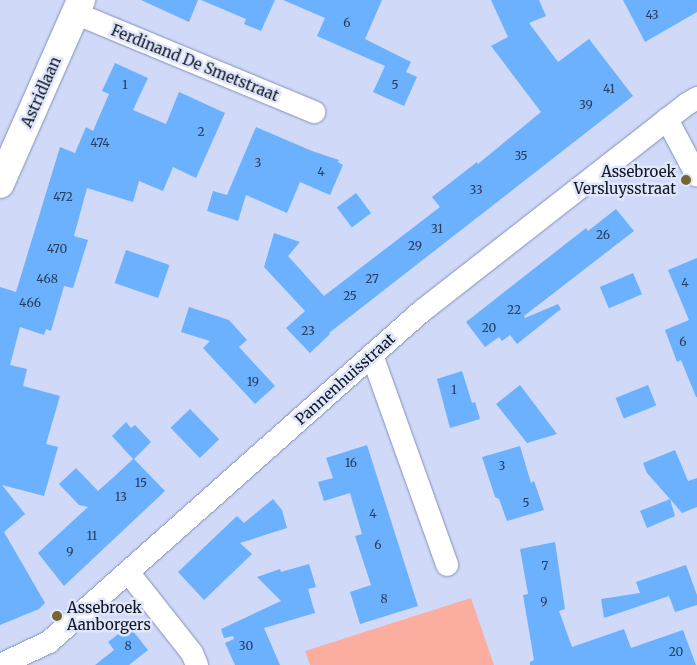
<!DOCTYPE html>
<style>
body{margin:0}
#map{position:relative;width:697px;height:665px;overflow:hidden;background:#d0d9f7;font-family:Merriweather,serif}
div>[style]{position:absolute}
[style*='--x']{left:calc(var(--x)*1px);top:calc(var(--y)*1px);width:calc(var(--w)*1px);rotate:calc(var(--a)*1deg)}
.green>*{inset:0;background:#fbae9f}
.building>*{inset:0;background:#6bb1fd;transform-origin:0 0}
.roads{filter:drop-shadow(0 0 1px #828fbd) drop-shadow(0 0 1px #828fbd)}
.minor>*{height:22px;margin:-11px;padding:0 11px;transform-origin:11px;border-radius:11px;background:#fff}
.secondary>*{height:28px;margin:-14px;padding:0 14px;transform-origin:14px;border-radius:14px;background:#fff}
.dots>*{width:14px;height:14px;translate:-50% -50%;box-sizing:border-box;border:2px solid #e0e7fb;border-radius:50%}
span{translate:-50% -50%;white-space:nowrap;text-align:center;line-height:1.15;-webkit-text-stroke:5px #e0e7fb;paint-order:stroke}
.number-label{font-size:12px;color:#283d5c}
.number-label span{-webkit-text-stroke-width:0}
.street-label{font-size:15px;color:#111627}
.poi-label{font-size:15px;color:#111627}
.right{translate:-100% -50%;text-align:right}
.left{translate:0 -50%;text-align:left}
</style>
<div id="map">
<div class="green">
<i style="clip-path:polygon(471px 598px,494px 665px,310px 665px,305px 651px)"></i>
</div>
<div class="building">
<i style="clip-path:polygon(141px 0,198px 0,189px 22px)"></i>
<i style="clip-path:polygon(201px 0,275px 0,261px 31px,244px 24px,246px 19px)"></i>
<i style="clip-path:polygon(283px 0,382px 0,365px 39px,411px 62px,406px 72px,417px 77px,404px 106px,373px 92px,385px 66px,317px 36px,325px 18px)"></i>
<i style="clip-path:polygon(491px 0,539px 0,546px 16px,529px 23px,558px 62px,589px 39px,633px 96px,329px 333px,330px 334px,310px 353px,286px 328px,305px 311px,264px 267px,274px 233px,300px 242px,288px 256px,324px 296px,440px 207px,432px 197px,477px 162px,478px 164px,541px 112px,491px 46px,508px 37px)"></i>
<i style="clip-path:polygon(623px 0,697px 0,697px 12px,645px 42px)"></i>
<i style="clip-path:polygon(115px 63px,148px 78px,133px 110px,166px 124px,179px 92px,225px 113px,196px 178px,173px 167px,163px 191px,139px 181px,133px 202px,87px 188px,74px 236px,88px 240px,73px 288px,64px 286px,51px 331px,46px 329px,44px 335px,20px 327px,10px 365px,27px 369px,23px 386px,60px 396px,46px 444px,58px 447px,44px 496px,2px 485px,25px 514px,4px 532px,45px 603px,39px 609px,0 625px,0 287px,16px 292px,60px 147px,75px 153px,86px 127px,93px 131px,109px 94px,102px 91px)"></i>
<i style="clip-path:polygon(256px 127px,312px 151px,339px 160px,338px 162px,343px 165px,330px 195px,300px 182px,287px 213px,246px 195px,238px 221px,207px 211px,213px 191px,227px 195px)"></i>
<i style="left:356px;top:193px;width:25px;height:24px;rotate:53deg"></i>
<i style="clip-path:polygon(616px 209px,634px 231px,524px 316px,525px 318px,558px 304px,561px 309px,517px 344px,510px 335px,502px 341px,499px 337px,485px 347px,466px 322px,586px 228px,588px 231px)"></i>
<i style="left:126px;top:250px;width:46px;height:35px;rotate:19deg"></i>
<i style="clip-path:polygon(697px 258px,697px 397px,696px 397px,681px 360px,677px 362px,665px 330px,689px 320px,668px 270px)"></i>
<i style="left:633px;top:273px;width:23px;height:36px;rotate:67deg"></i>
<i style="clip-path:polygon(189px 307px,229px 320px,247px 340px,239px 347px,275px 386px,255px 404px,203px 348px,210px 341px,181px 332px)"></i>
<i style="clip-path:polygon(462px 371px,472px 403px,475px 402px,480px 419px,450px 428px,437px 379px)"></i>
<i style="clip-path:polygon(520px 385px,557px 434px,527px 443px,496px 404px)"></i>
<i style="left:648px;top:385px;width:22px;height:35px;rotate:68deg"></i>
<i style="left:190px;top:409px;width:42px;height:27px;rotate:46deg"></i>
<i style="clip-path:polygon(126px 422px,131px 428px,135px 425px,151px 442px,134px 459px,165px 491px,64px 586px,38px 553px,88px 507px,79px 505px,59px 484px,76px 468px,98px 491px,116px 475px,133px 459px,112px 436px)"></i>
<i style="clip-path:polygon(367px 445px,418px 606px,360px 624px,350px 592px,371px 585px,355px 536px,362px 534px,350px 493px,324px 501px,318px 482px,333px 478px,326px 458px)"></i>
<i style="clip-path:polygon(520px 446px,531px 483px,534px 481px,544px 510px,507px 521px,499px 499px,495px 497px,482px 457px)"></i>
<i style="clip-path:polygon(675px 450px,688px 481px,697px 478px,697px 507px,682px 513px,670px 499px,675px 516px,647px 528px,640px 511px,670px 499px,647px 473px,643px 463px)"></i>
<i style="clip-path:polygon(273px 499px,282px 510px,287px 528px,240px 543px,252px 554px,204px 600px,178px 572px,237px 516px,244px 523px)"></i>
<i style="clip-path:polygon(555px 542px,565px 609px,559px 611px,572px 647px,624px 629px,631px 648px,683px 630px,696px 665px,530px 665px,530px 662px,534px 660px,523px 595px,528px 594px,520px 549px)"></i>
<i style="clip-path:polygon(309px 564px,316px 587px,308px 589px,315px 613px,264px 628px,280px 665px,235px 665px,225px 643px,234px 639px,233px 636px,224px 638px,221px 629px,281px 601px,257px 577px,280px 569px,281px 572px)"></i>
<i style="clip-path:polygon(686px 565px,697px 595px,697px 605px,675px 612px,669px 596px,604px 618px,601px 599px,640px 593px,636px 582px)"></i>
<i style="clip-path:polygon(129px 626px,148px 650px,129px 665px,95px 665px,114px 650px,108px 642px)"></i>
</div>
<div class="roads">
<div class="minor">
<i style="--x:75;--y:13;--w:259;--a:22.5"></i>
<i style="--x:667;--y:119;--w:64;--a:62.2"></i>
<i style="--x:372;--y:355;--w:223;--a:70.3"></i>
<i style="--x:128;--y:572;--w:103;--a:51.7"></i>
<i style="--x:192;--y:653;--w:13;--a:67"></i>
<i style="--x:0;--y:665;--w:54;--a:-25.1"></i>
<i style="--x:49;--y:642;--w:499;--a:-41.6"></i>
<i style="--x:422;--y:311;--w:336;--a:-38"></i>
<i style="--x:687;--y:104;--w:12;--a:-31"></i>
</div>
<div class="secondary">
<i style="--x:0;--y:184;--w:201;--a:-66.2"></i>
</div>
</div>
<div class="dots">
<i style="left:686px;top:180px;background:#766533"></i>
<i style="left:57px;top:616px;background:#766533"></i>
</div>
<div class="number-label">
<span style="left:652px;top:15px">43</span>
<span style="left:347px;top:23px">6</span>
<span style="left:125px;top:85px">1</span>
<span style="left:395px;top:85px">5</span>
<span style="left:609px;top:89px">41</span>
<span style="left:586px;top:105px">39</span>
<span style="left:201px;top:132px">2</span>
<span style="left:100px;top:143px">474</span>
<span style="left:521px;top:156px">35</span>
<span style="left:258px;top:163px">3</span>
<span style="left:321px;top:172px">4</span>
<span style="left:476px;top:190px">33</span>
<span style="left:63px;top:197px">472</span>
<span style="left:437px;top:229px">31</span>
<span style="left:603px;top:235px">26</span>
<span style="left:415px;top:246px">29</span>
<span style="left:57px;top:249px">470</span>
<span style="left:47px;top:279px">468</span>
<span style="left:372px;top:279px">27</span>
<span style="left:685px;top:283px">4</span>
<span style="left:350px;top:296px">25</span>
<span style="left:30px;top:303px">466</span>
<span style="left:514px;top:310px">22</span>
<span style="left:489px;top:328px">20</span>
<span style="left:308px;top:331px">23</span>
<span style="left:683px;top:342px">6</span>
<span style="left:253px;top:382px">19</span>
<span style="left:454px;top:390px">1</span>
<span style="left:351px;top:463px">16</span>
<span style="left:502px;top:466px">3</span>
<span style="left:141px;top:483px">15</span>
<span style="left:121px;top:497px">13</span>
<span style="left:526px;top:503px">5</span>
<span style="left:373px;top:514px">4</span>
<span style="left:92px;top:536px">11</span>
<span style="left:378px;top:545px">6</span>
<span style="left:70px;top:552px">9</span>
<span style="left:545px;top:566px">7</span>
<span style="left:384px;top:599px">8</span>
<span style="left:544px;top:602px">9</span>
<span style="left:128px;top:646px">8</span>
<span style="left:246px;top:646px">30</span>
<span style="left:676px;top:652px">20</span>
</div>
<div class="street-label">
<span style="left:195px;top:63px;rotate:22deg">Ferdinand De Smetstraat</span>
<span style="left:41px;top:92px;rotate:-66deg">Astridlaan</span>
<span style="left:345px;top:379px;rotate:-42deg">Pannenhuisstraat</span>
</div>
<div class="poi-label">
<span class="right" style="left:676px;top:180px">Assebroek<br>Versluysstraat</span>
<span class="left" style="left:67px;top:616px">Assebroek<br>Aanborgers</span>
</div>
</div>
